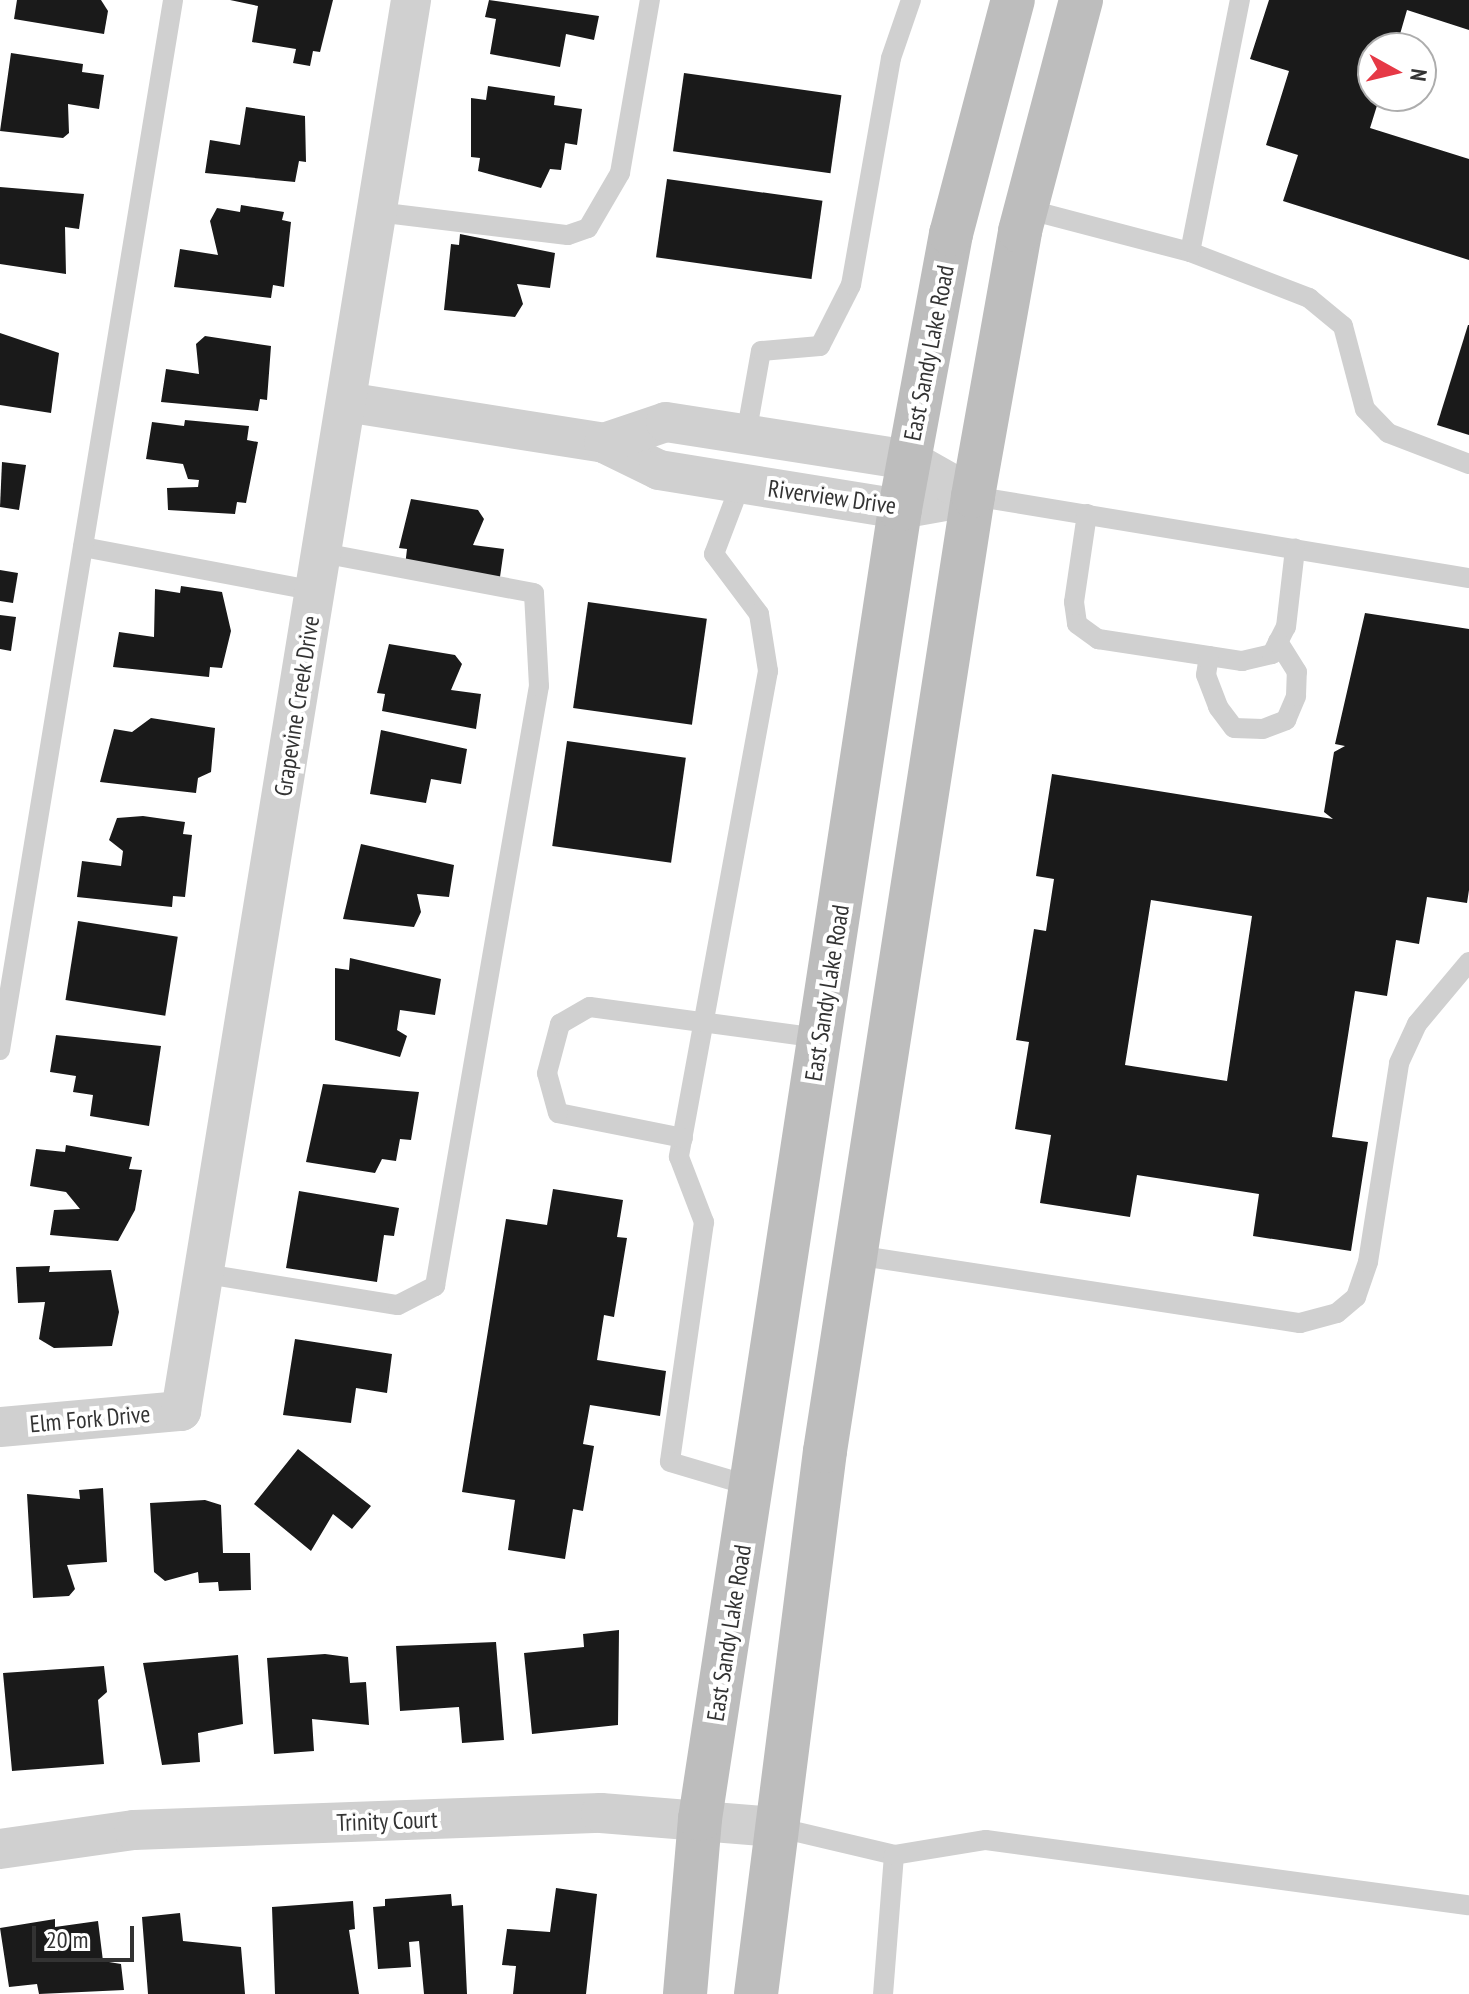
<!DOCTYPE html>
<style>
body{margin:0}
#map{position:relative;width:1469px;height:1994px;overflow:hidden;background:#fff;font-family:"PT Sans Narrow",sans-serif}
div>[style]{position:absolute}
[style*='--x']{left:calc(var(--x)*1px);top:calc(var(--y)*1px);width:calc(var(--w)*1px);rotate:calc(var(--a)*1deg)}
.building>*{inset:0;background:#1a1a1a;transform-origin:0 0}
.service>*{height:20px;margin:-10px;padding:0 10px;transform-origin:10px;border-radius:10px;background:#d0d0d0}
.minor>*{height:40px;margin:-20px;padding:0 20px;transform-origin:20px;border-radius:20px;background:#d0d0d0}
.secondary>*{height:44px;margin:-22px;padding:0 22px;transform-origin:22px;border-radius:22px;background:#bdbdbd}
span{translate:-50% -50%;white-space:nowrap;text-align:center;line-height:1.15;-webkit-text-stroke:8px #fff;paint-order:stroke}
.street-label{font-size:24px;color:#333}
.north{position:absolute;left:1357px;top:32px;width:80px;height:80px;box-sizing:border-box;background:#fff;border:2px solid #adadad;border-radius:50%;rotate:98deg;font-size:22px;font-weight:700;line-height:32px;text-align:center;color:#333}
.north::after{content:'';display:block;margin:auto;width:28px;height:36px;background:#e63946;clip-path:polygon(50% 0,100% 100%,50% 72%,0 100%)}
.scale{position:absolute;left:32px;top:1926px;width:102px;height:36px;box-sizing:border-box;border:4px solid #333;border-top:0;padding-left:10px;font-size:24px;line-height:28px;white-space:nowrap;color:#333;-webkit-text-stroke:6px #fff;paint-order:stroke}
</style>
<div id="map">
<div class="building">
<i style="clip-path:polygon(17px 0,101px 0,108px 11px,104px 34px,14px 19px)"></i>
<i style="clip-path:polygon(230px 0,333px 0,320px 52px,313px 51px,310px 66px,293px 63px,296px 49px,252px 42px,258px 6px)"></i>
<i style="clip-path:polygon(489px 0,599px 16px,594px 40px,566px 34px,560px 67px,490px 54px,496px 19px,485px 17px)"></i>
<i style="clip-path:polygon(1269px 0,1469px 0,1469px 30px,1407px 10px,1396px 48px,1373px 48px,1373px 96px,1380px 96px,1370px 128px,1469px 159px,1469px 260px,1283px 201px,1298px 155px,1266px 145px,1289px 71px,1250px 59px)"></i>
<i style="clip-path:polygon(11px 53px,83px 64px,82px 72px,104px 75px,99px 109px,68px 104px,69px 133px,63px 138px,0 131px)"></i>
<i style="left:684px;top:73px;width:159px;height:79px;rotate:8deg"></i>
<i style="clip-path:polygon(488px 86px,555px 96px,554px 105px,582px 109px,577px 145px,565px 143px,561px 170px,550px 169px,541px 188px,478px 171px,480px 158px,471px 157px,471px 98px,486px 100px)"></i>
<i style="clip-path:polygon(246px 107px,305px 116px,306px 162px,299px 161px,295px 182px,205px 173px,210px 140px,240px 145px)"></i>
<i style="left:667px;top:179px;width:157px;height:79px;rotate:8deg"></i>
<i style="clip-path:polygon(0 187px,84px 194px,79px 229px,65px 227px,66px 274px,0 264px)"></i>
<i style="clip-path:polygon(241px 205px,284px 212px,282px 220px,291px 222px,284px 287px,273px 285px,271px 298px,174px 287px,180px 249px,218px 255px,210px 221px,217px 208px,240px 212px)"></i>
<i style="clip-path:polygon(460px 234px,555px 253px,550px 288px,517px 284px,523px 304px,515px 317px,444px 310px,451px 244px,459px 245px)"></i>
<i style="clip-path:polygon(1468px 325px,1469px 325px,1469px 435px,1437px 425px)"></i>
<i style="clip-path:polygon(0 333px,59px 353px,51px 413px,0 405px)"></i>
<i style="clip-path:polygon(205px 336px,271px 346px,267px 400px,260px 399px,258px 411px,161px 402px,166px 369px,199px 374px,196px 344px)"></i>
<i style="clip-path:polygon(185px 420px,249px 426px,247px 440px,258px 442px,246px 503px,237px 502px,235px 514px,168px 510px,167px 488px,198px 487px,199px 480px,188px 479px,183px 464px,146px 459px,152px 422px,184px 426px)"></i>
<i style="clip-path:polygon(2px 462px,26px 465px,19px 510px,0 507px)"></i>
<i style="clip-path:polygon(411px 499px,478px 510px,484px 519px,473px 545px,504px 549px,499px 584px,405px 566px,407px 549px,399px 548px)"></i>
<i style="clip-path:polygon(0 570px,18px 573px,13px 603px,0 601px)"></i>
<i style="clip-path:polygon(181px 586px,222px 592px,231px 631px,222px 668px,210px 667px,209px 677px,113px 667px,119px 632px,154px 637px,155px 589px,180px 593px)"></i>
<i style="left:588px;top:602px;width:120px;height:107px;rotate:8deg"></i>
<i style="clip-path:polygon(evenodd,1365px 613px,1469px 629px,1469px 890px,1467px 903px,1427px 897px,1419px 944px,1396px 940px,1387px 996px,1355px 991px,1332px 1137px,1368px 1142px,1351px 1251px,1253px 1236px,1259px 1194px,1137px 1175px,1130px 1217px,1040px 1203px,1051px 1135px,1015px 1129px,1029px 1042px,1016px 1040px,1034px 929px,1046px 931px,1054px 879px,1036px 876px,1052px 774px,1333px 819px,1324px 812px,1334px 752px,1345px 746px,1335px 744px,1365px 613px,1151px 900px,1252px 916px,1227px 1081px,1125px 1065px,1151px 900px)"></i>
<i style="clip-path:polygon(0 615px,16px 617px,11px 651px,0 649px)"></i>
<i style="clip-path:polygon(389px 644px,455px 655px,462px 664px,451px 690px,481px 694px,476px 729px,382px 711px,385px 694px,377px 693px)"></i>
<i style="clip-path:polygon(151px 718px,215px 728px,211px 772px,198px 778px,196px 793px,100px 782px,114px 729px,132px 732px)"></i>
<i style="clip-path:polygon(381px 730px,467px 749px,461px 784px,431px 779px,426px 803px,370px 794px)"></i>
<i style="left:567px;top:741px;width:120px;height:106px;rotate:8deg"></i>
<i style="clip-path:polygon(143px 816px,185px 822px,183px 834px,192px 835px,185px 897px,173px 896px,172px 907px,77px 897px,82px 861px,121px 866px,123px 851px,109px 840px,117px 818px)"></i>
<i style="clip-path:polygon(361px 844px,454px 865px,449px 897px,417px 894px,421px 912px,414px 927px,343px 919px)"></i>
<i style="left:78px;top:921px;width:101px;height:80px;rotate:9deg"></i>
<i style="clip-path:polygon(350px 958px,441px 979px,435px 1015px,400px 1010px,397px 1030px,407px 1036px,400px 1057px,335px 1040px,335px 968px,349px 970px)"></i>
<i style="clip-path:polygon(56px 1035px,161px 1046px,149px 1126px,90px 1116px,93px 1095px,73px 1092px,76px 1076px,50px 1072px)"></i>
<i style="clip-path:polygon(323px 1084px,419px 1092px,411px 1140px,400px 1139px,396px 1161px,382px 1159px,375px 1173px,306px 1162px)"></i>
<i style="clip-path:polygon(66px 1145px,132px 1157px,129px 1169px,142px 1170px,135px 1210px,118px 1241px,50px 1235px,54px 1210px,80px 1209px,66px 1192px,30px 1186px,36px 1149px,65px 1152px)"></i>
<i style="clip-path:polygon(553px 1189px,623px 1200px,617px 1237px,627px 1238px,614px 1317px,604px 1315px,597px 1360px,666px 1371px,660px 1416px,590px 1405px,583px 1444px,594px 1446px,583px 1511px,573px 1509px,565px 1559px,508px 1550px,515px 1500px,462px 1492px,506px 1219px,547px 1225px)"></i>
<i style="clip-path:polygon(299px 1191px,399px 1208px,394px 1236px,384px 1235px,377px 1282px,286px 1268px)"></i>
<i style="clip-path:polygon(50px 1266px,49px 1272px,111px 1270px,119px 1312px,112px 1346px,54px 1348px,39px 1339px,45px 1302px,18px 1303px,16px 1267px)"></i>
<i style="clip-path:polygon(295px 1339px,392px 1354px,387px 1393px,356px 1388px,351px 1423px,283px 1415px)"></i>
<i style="clip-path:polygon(298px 1449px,371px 1506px,352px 1529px,333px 1514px,311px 1551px,254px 1504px)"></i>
<i style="clip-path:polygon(103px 1488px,107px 1562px,67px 1565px,75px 1589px,69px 1596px,33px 1598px,27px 1494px,80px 1499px,79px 1490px)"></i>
<i style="clip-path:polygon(205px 1500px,221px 1505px,223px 1553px,250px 1553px,251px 1590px,219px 1591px,218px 1582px,199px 1583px,198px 1572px,165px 1581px,154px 1572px,150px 1503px)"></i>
<i style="clip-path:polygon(619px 1630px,618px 1725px,532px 1734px,524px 1653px,584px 1647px,583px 1634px)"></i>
<i style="clip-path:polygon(496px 1642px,504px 1740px,462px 1743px,459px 1707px,400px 1711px,396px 1646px)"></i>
<i style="clip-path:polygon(325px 1654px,348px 1657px,350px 1683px,366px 1682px,369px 1725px,312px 1719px,314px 1751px,274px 1754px,267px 1658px)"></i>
<i style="clip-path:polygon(238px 1655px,243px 1724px,198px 1733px,200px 1762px,162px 1765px,143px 1663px)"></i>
<i style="clip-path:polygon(104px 1666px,107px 1692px,98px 1700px,104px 1764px,12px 1771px,3px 1673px)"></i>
<i style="clip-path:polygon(556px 1888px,597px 1894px,586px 1994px,513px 1994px,516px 1966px,502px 1965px,507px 1929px,550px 1932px)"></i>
<i style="clip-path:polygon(451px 1894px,452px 1906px,463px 1905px,467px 1994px,424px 1994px,419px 1941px,409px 1942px,411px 1967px,378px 1969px,373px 1907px,385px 1906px,385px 1899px)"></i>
<i style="clip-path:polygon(353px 1901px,355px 1929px,349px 1930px,359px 1994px,275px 1994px,272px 1907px)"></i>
<i style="clip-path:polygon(180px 1913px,183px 1941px,241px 1947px,245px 1994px,148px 1994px,142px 1917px)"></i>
<i style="clip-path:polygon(55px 1919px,55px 1927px,98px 1921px,103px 1961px,121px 1964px,124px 1990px,39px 1994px,37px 1984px,9px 1987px,0 1928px)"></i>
</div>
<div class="service">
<i style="--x:1026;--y:209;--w:170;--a:14.7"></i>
<i style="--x:1190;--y:252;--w:128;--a:21.1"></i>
<i style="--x:1309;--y:298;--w:44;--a:39.5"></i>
<i style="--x:1343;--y:326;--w:86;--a:75.2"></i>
<i style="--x:1365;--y:409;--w:33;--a:46"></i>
<i style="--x:1388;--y:433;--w:87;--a:20.9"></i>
<i style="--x:377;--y:212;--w:192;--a:6.9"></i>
<i style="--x:568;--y:235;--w:21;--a:-19"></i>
<i style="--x:588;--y:228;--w:64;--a:-59.8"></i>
<i style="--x:620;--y:173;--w:176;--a:-80.2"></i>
<i style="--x:1190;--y:252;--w:257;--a:-78.8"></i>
<i style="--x:746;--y:435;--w:85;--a:-79.9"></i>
<i style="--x:761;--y:351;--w:59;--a:-4.8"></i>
<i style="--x:820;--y:346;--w:68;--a:-63.1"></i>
<i style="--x:851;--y:285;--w:230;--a:-80"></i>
<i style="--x:891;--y:58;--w:61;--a:-71"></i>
<i style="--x:741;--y:483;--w:76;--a:110.8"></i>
<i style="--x:714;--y:554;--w:75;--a:53.1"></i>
<i style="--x:759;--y:614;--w:58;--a:81"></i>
<i style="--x:768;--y:671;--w:494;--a:100.4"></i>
<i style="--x:679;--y:1157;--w:70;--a:69"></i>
<i style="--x:704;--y:1222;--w:242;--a:98.1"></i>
<i style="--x:670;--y:1462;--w:84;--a:16.5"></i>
<i style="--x:973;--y:496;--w:503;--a:9.39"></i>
<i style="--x:1087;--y:514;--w:89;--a:98.4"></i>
<i style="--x:1074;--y:602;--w:22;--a:82"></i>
<i style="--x:1077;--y:624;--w:26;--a:36"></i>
<i style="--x:1098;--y:639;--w:146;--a:8.7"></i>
<i style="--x:1242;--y:661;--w:31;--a:-13"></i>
<i style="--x:1272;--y:654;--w:30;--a:-63"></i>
<i style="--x:1286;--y:627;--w:79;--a:-83.4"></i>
<i style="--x:83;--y:547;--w:237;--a:10.7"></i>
<i style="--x:1209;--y:656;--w:19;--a:99"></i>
<i style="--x:1206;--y:675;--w:34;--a:69"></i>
<i style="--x:1218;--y:707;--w:26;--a:53"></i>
<i style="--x:1234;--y:728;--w:29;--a:2"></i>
<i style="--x:1263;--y:729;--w:25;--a:-21"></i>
<i style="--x:1286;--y:720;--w:26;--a:-67"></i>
<i style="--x:1296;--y:696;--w:24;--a:-88"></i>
<i style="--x:1297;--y:672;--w:36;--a:-122"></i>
<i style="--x:0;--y:1050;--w:1064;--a:-80.64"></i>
<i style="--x:683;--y:1138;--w:127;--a:-168.7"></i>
<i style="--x:558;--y:1113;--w:41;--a:-105.4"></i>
<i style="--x:547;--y:1073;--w:51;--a:-75.1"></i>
<i style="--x:560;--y:1024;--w:34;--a:-30"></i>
<i style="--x:590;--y:1007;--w:232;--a:7.7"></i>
<i style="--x:855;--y:1255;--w:450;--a:8.7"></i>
<i style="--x:1300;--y:1323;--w:38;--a:-15"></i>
<i style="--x:1337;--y:1313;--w:25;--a:-40"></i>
<i style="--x:1356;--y:1297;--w:37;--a:-71"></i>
<i style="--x:1368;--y:1262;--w:201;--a:-81.1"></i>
<i style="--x:1399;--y:1063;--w:43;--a:-65.2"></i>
<i style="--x:1417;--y:1024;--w:81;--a:-50"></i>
<i style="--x:206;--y:1274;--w:194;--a:9.2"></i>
<i style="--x:398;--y:1305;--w:42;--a:-27.2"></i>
<i style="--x:435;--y:1286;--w:609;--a:-80.17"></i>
<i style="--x:539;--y:686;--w:93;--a:-93.1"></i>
<i style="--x:534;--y:593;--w:216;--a:-169.3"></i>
<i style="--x:776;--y:1827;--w:121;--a:13.3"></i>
<i style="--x:894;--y:1855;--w:139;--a:94.5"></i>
<i style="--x:894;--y:1855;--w:93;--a:-9.3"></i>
<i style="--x:986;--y:1840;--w:487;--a:7.7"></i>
</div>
<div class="minor">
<i style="--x:346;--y:402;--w:261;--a:9"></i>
<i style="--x:604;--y:443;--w:61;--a:26.1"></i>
<i style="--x:659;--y:470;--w:244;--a:9.2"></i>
<i style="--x:900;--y:509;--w:74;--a:-10.1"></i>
<i style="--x:604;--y:443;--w:65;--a:-18.7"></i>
<i style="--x:666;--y:422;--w:246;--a:8.9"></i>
<i style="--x:909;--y:460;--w:73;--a:29.4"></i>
<i style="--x:0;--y:1427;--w:182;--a:-5.1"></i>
<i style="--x:181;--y:1411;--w:1430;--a:-80.74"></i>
<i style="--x:0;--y:1849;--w:135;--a:-8.1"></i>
<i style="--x:134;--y:1830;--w:467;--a:-2.1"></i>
<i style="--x:601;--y:1813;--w:176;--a:4.6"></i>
</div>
<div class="secondary">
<i style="--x:685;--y:1994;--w:176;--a:-85.1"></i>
<i style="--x:700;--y:1819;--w:1325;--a:-81.32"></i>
<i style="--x:900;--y:509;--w:280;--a:-79.5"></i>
<i style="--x:951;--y:234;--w:242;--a:-75.2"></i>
<i style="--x:756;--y:1994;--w:547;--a:-82.76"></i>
<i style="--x:825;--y:1451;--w:966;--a:-81.19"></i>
<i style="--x:973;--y:496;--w:269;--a:-79.9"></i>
<i style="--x:1020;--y:231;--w:239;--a:-75.2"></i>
</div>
<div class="street-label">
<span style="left:929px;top:353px;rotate:-79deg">East Sandy Lake Road</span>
<span style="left:832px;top:497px;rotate:8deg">Riverview Drive</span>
<span style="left:297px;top:706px;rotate:-81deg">Grapevine Creek Drive</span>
<span style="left:827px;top:993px;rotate:-81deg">East Sandy Lake Road</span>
<span style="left:90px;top:1419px;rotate:-5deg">Elm Fork Drive</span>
<span style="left:729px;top:1633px;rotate:-81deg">East Sandy Lake Road</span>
<span style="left:387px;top:1821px;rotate:-2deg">Trinity Court</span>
</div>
<div class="north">N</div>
<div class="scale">20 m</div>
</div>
